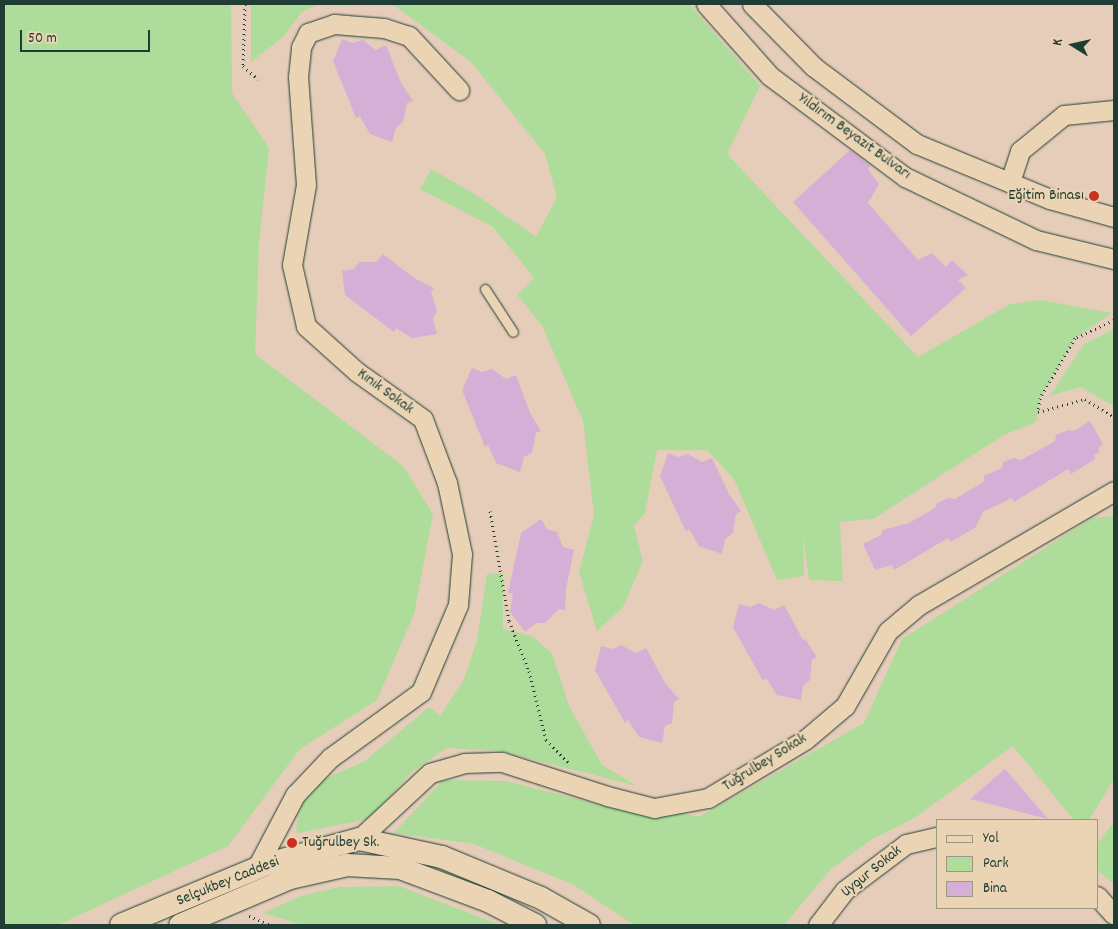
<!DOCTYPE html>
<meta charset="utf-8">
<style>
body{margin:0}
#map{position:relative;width:1118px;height:929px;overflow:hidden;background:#e6cdba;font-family:Dekko,sans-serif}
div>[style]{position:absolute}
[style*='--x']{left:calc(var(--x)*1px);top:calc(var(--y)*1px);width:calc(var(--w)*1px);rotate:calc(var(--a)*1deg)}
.green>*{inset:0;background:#aedc9b}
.building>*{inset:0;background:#d6afd7}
.path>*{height:3px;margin-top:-1.5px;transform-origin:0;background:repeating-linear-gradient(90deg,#1f3d34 0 1px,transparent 0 5px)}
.roads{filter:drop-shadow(0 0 1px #1f3d34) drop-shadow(0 0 1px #1f3d34)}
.service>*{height:9px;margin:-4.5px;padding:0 4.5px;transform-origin:4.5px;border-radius:4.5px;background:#ead4b3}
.minor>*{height:19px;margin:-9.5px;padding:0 9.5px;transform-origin:9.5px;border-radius:9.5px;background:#ead4b3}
.tertiary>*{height:22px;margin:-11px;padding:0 11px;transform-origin:11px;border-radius:11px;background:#ead4b3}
.dots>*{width:14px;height:14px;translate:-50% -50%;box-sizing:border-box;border:2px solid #ead4b3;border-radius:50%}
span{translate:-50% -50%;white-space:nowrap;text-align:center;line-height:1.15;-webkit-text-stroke:4px #ead4b3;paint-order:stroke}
.street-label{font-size:16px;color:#1f3d34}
.poi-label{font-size:16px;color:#1f3d34}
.right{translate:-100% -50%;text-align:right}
.left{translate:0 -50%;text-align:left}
.frame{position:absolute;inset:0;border:5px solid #1f3d34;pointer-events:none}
.legend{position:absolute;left:936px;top:819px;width:162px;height:90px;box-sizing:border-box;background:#ead4b3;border:1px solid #999880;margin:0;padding:6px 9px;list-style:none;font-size:15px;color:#1f3d34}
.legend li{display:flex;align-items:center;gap:10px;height:25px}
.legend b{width:25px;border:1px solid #999880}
.north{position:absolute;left:1048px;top:20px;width:50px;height:50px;-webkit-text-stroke:4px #ead4b3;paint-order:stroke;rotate:280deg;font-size:14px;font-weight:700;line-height:20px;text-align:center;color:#1f3d34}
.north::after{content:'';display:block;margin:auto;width:18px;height:22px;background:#1f3d34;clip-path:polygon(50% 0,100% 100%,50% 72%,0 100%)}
.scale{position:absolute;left:20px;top:30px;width:130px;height:22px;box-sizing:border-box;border:2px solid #1f3d34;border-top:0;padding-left:6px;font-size:15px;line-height:18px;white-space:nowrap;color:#1f3d34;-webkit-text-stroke:4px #ead4b3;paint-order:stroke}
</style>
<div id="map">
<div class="green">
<i style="clip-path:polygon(4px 4px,231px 4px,232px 93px,269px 148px,259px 243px,255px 354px,403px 466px,433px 514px,414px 614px,377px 700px,300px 749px,228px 846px,58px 925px,4px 925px)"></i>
<i style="clip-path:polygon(251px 4px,318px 4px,302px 12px,283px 37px,251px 62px)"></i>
<i style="clip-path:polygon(392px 4px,689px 4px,760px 86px,727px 154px,918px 357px,1010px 304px,1040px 300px,1112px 313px,1075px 338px,1040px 398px,1036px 422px,1004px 435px,873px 519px,840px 522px,843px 581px,809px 580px,803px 537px,804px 576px,777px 580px,734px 479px,707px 450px,657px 450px,645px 513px,634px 526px,643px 561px,623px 607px,597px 631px,579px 572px,594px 515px,583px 421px,542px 325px,517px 295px,534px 278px,493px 227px,420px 189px,431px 169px,475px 194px,536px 237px,557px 197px,545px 154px,471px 62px)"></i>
<i style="clip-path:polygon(1114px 329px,1114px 406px,1081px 387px,1050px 396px,1083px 345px)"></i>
<i style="clip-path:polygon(1114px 516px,1114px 779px,1089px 820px,1074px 820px,1013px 746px,913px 819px,872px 839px,831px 869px,784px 925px,634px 925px,574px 885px,474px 844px,394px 833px,443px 780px,506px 781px,604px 806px,598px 793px,699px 817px,864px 723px,902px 639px,1092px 518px)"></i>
<i style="clip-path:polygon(503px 573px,503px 629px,532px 636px,552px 653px,569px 706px,602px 765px,637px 786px,500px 751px,447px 748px,413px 771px,369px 819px,298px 833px,296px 827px,303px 800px,320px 781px,365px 761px,429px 707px,440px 716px,464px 679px,477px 640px,487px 574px)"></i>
<i style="clip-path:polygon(1114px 822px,1114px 884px,1097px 870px,1097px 844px)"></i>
<i style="clip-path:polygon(399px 886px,500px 925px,303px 925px,263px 913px,301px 896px,339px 887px)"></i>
</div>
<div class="building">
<i style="clip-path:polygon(342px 39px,353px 43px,363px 40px,376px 50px,386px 45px,401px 83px,413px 101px,407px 103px,403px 122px,396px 128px,392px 142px,370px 134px,360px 116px,356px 118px,333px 61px)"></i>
<i style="clip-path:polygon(850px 150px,871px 166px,868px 169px,879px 184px,868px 203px,918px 260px,932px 253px,946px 267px,952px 260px,968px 275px,958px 280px,966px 288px,911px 336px,793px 202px)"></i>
<i style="clip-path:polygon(383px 254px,414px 278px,434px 288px,431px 292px,437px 311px,433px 319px,437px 334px,412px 338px,396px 328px,394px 332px,345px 295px,342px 271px,353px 269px,360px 262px,376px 262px)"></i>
<i style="clip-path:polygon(472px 368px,482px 372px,492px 369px,506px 379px,516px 375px,530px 413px,541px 431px,536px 433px,532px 453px,524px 457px,520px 472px,496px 463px,488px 445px,485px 447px,462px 390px)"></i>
<i style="clip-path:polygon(1090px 421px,1103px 444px,1098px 448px,1100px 452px,1094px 455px,1095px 459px,1071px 474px,1068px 469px,1014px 502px,1012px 498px,983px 512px,975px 528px,950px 542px,948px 538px,894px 570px,892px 565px,875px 570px,863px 544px,881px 535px,883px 530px,909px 523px,935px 508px,937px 503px,948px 498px,955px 499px,985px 481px,983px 476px,1002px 468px,1003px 462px,1015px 458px,1021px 460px,1055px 441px,1056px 435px,1068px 430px,1074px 431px)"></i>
<i style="clip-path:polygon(668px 453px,678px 457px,688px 454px,702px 462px,712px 458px,729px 494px,741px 511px,736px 514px,733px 533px,725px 539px,722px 554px,699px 546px,689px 529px,686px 532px,660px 476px)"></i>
<i style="clip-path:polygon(541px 519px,547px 529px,557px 532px,563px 547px,574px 550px,566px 589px,565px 610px,559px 609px,545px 623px,536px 623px,525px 632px,510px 612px,513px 593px,508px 593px,521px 533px)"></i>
<i style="clip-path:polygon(759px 603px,774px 610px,784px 605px,803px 640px,805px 639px,817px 657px,812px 660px,810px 680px,803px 686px,801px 700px,777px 695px,766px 678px,763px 681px,733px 627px,739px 604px,750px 607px)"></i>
<i style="clip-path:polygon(621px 645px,636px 653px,646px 648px,665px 683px,679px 699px,674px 702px,672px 723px,665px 726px,662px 743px,639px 737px,628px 720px,625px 723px,595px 670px,601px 646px,613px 649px)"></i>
<i style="clip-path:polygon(1005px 769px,1048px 819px,970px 799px)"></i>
</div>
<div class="path">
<i style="--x:245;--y:4;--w:62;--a:91.8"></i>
<i style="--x:243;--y:66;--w:20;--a:41"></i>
<i style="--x:1114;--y:320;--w:43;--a:155.2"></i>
<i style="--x:1075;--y:338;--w:69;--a:120.3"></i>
<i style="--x:1040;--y:398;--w:14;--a:98"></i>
<i style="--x:1038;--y:412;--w:49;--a:-15.5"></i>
<i style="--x:1085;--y:399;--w:34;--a:32"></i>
<i style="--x:490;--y:511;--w:112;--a:80.2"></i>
<i style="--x:509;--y:621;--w:54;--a:68.2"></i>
<i style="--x:529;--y:671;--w:71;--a:76.2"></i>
<i style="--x:546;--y:740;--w:34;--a:45"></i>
<i style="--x:249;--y:916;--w:23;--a:23"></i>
</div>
<div class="roads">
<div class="service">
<i style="--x:485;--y:289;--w:51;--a:56.9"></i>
</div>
<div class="minor">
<i style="--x:706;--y:4;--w:96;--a:48.4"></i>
<i style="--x:770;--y:76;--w:169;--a:36.8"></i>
<i style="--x:905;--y:177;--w:145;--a:25.7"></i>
<i style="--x:1036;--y:240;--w:80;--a:13.7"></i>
<i style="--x:752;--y:4;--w:88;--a:45.5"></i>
<i style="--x:814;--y:67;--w:129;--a:36.8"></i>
<i style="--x:917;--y:144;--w:144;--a:22.5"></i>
<i style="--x:1050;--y:199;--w:66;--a:15.7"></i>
<i style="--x:1010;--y:182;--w:33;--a:-72"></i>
<i style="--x:1020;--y:151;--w:57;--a:-39.3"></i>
<i style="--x:1064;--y:115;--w:50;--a:-5.7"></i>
<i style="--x:359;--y:839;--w:97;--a:-42.9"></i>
<i style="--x:430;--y:773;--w:35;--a:-16"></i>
<i style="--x:464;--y:763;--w:38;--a:-2"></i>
<i style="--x:502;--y:762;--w:110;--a:17.9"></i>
<i style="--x:607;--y:796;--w:49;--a:14.3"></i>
<i style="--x:654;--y:808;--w:55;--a:-10.5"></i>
<i style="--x:708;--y:798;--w:114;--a:-31"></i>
<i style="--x:806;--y:739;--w:51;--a:-40.2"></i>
<i style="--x:845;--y:706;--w:86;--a:-60.2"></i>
<i style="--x:888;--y:631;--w:40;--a:-40"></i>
<i style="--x:919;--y:605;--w:226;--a:-30.3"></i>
<i style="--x:256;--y:869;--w:84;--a:-62.2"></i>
<i style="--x:295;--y:795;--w:51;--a:-46.6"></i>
<i style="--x:330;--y:758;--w:112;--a:-36"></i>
<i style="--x:421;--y:692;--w:95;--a:-67"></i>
<i style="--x:458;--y:605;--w:51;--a:-85.5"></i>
<i style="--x:462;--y:554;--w:73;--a:-101.9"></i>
<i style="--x:447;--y:483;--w:68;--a:-110.6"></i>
<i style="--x:423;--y:419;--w:81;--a:-144.5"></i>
<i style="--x:357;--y:372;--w:69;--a:-138"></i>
<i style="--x:306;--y:326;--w:63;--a:-102.9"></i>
<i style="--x:292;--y:265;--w:81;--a:-80.1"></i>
<i style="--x:306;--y:185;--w:108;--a:-94.2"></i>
<i style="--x:298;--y:77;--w:30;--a:-84"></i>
<i style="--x:301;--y:47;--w:16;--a:-63"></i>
<i style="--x:308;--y:33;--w:28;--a:-19"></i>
<i style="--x:334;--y:24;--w:50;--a:4.6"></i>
<i style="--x:384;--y:28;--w:26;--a:18"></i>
<i style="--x:409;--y:36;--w:74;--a:47.2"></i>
<i style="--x:1097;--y:896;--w:25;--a:48"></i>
<i style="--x:818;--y:925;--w:44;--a:-52.4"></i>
<i style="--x:845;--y:890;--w:76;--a:-37"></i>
<i style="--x:906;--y:844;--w:32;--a:-13"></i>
</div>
<div class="tertiary">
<i style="--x:121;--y:925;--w:158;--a:-22.7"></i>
<i style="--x:267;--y:864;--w:95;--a:-15.2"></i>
<i style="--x:359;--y:839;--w:85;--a:12.2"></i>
<i style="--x:442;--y:857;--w:107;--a:22.5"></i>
<i style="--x:541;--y:898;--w:55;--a:29.4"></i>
<i style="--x:180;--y:925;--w:120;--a:-23.1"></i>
<i style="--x:290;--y:878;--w:58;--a:-12.8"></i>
<i style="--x:347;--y:865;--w:53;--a:3.2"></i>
<i style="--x:400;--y:868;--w:94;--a:20.6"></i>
<i style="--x:488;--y:901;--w:53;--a:27.1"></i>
</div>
</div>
<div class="dots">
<i style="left:1094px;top:196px;background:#c8321e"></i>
<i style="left:292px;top:843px;background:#c8321e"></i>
</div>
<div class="street-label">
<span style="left:854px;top:137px;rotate:36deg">Yıldırım Beyazıt Bulvarı</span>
<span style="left:385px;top:392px;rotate:36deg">Kınık Sokak</span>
<span style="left:765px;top:763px;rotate:-32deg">Tuğrulbey Sokak</span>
<span style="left:872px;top:872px;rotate:-39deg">Uygur Sokak</span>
<span style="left:228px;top:882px;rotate:-22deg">Selçukbey Caddesi</span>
</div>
<div class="poi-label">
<span class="right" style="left:1084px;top:196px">Eğitim Binası</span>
<span class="left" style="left:302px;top:843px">Tuğrulbey Sk.</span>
</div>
<div class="frame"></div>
<ul class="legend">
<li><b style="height:6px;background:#ead4b3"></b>Yol</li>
<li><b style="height:14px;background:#aedc9b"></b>Park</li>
<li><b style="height:14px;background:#d6afd7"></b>Bina</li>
</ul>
<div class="north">K</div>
<div class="scale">50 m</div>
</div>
